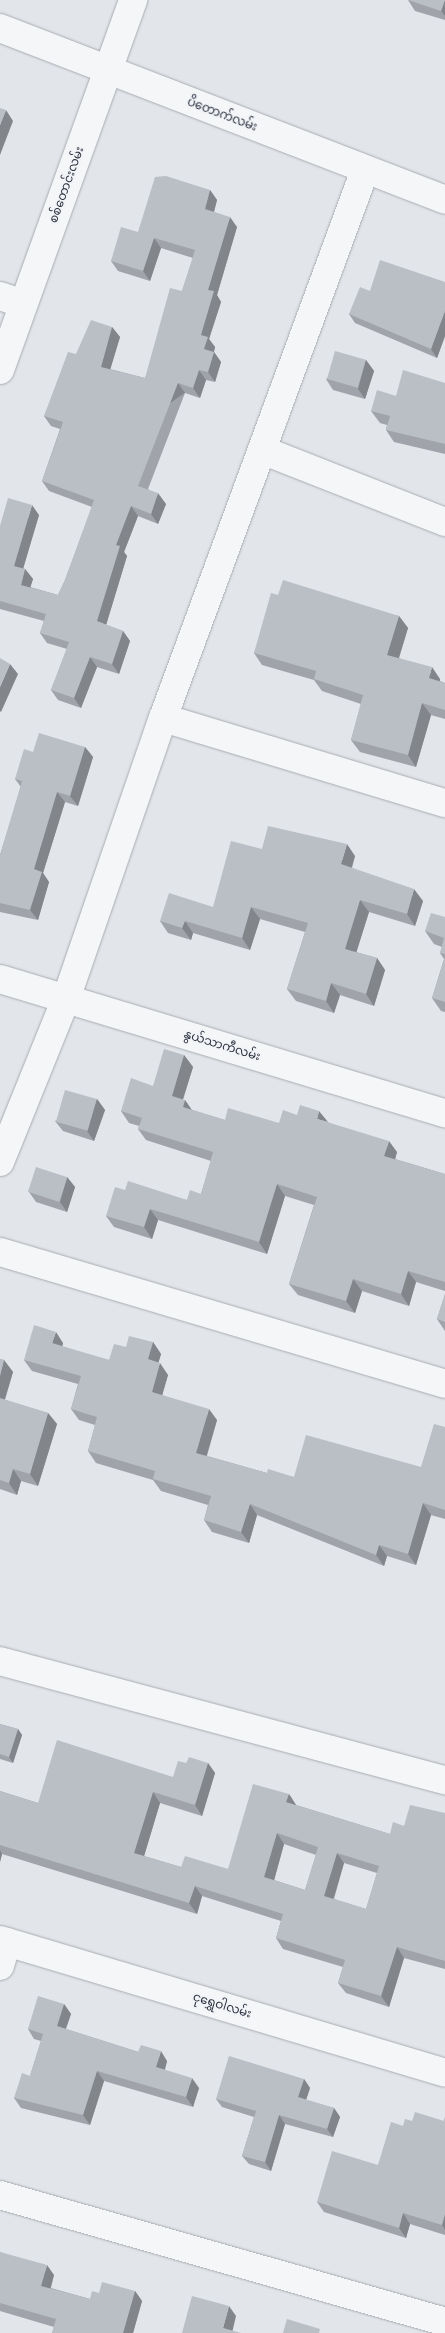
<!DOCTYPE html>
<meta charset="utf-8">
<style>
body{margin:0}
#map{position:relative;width:445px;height:2333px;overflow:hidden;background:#e2e5e9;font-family:"Roboto Condensed","Noto Sans Myanmar",sans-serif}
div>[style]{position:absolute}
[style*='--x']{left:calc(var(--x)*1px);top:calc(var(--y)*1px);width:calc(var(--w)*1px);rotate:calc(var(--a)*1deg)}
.roads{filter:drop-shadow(0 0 1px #a8acb3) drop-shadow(0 0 1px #a8acb3)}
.minor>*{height:28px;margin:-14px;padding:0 14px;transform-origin:14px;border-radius:14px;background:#f5f6f8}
.wall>*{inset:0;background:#a0a3a9}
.shaded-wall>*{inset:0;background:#82858a;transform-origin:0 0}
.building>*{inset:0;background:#babec5;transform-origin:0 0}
span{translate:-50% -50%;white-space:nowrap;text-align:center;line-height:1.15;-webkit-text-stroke:4.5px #f2f4f7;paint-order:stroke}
.street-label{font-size:12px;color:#2c3240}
</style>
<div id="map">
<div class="roads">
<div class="minor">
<i style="--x:0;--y:28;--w:477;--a:21.1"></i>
<i style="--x:0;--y:296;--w:24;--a:19"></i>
<i style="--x:0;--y:370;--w:393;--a:-70.2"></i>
<i style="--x:262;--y:450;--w:197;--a:21.5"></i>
<i style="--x:163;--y:718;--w:295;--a:16.8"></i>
<i style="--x:0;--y:979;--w:465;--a:16.8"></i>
<i style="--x:0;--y:1162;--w:176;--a:-68"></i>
<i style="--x:66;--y:999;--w:297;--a:-71"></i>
<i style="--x:163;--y:718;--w:584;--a:-69.77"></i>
<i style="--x:0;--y:1252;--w:464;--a:16.5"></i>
<i style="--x:0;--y:1661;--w:461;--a:15"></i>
<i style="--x:0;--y:1940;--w:464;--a:16.6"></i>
<i style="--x:0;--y:1966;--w:25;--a:-74"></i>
<i style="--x:0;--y:2195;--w:463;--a:15.9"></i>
</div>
</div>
<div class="wall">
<i style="clip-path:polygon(408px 0,445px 0,445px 20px,415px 11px)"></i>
<i style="clip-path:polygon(210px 190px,217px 200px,214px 212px,237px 227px,217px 295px,221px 302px,209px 339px,215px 347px,214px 352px,221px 362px,215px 382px,206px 380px,200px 398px,185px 393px,148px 489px,166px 504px,158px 524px,138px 516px,124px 552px,127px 556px,106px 625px,123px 631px,130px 641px,119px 674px,97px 667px,81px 708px,58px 700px,51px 690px,67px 649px,47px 643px,40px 633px,44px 621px,0 609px,0 526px,39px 515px,23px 568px,25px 569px,33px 579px,30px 587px,58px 595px,65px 580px,92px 507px,49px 491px,42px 481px,60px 429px,51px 426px,44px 416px,76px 354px,112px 327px,120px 337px,110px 369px,145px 378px,182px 291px,193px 258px,161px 248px,150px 281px,118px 271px,111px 261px,138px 232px)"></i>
<i style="clip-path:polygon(445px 282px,445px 336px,437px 358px,355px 323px,349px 314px,370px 291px)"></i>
<i style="clip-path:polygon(366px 360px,374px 371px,365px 399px,333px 390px,326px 379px)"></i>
<i style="clip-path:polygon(445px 383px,445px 454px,394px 442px,386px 430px,387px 425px,380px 423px,371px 411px,396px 396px)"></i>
<i style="clip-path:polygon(278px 595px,399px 616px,408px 628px,399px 658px,440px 679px,440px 681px,445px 683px,445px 719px,431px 715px,416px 767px,360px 752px,351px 740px,361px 704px,322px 691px,314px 680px,262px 665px,254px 653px)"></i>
<i style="clip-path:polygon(85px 747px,93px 757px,78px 806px,65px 802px,43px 873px,49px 882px,38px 920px,0 912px,0 855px,21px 787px,15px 779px,33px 752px)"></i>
<i style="clip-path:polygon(355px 856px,352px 868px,423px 901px,415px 926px,369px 912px,356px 952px,377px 958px,385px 970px,374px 1006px,340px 995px,334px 1013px,296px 1001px,287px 989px,305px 932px,260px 919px,250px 950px,193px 933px,191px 940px,168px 933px,160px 921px,213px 907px)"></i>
<i style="clip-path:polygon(445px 917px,445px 1012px,441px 1011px,432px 998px,444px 959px,440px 953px,442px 947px,434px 944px,425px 931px)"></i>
<i style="clip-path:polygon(184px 1055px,193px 1067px,183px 1100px,185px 1100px,192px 1110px,225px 1120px,279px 1123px,297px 1115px,327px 1122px,397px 1152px,395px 1159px,445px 1174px,445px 1291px,416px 1282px,409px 1306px,362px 1291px,355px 1313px,298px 1295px,289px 1284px,314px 1205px,285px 1196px,267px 1254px,158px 1220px,152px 1239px,114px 1227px,106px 1216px,125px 1190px,187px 1200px,201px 1194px,211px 1161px,146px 1140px,138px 1129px,139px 1126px,129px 1123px,121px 1111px,153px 1086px)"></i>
<i style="clip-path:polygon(97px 1099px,105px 1110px,94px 1141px,63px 1131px,55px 1121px)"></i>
<i style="clip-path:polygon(67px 1177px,75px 1187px,67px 1212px,36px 1202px,29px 1192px)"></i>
<i style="clip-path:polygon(445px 1294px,445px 1331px,437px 1319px)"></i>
<i style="clip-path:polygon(153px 1342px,161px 1354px,158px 1363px,168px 1375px,162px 1395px,217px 1420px,207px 1456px,267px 1473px,294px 1477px,421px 1467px,445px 1427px,445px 1519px,431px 1515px,416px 1565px,387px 1556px,384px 1566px,257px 1515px,249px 1543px,212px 1532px,204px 1520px,208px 1505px,161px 1491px,153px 1480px,96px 1463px,88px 1451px,95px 1425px,79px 1420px,71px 1409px,78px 1384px,32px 1371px,24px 1360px,63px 1343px,62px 1347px,109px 1360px,126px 1347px)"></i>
<i style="clip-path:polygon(0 1359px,4px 1360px,13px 1372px,5px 1400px,48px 1413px,57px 1424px,38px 1486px,21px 1481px,17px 1495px,0 1489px)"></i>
<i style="clip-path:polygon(0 1724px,18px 1729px,22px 1735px,13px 1763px,0 1759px)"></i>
<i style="clip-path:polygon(evenodd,186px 1763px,208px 1763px,215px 1773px,202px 1816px,160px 1803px,144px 1856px,181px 1867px,228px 1869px,289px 1794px,296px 1805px,390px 1834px,404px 1826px,445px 1813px,445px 1969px,404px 1958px,389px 2007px,346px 1993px,338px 1983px,343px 1967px,283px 1949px,276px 1938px,281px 1921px,202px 1896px,197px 1914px,2px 1854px,0 1862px,0 1791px,38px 1803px,173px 1777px,186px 1763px,284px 1844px,316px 1855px,305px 1890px,274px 1880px,284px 1844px,186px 1763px,344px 1863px,377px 1873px,366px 1909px,334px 1899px,344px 1863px)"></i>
<i style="clip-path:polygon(64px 2004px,71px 2014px,66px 2029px,167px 2061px,165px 2070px,199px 2088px,193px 2107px,104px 2081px,90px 2125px,21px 2108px,14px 2098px,30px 2076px,41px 2041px,34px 2039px,28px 2029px)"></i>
<i style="clip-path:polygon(304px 2079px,310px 2088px,306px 2100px,334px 2108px,340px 2117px,333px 2137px,285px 2124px,271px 2171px,249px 2164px,242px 2156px,254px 2117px,222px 2107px,216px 2099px)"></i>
<i style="clip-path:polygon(445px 2117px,445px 2235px,410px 2224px,406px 2238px,324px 2212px,317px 2202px,378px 2165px,403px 2126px,412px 2121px,444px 2121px)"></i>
<i style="clip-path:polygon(0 2252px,54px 2275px,51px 2288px,90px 2299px,99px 2293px,135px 2291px,142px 2301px,133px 2333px,52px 2333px,54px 2327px,0 2311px)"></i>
</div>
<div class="shaded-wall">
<i style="clip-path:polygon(445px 0,445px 16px,441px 11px)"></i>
<i style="clip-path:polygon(6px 110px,13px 121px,0 155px,0 125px)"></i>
<i style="clip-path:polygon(210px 190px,217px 200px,212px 219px,205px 209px)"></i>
<i style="clip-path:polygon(230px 217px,237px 227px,217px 295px,221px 302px,209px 339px,215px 347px,212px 359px,204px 349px,201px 335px,208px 290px)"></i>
<i style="clip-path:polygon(154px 238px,161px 248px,150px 281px,143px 271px)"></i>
<i style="clip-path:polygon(445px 311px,445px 336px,437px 358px,431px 349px)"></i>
<i style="clip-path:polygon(112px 327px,120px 337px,108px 377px,101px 367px)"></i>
<i style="clip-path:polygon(214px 352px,221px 362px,215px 382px,208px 372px)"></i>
<i style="clip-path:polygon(366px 360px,374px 371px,365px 399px,358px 389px)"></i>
<i style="clip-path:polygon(199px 370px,206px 380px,200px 398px,193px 388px)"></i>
<i style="left:178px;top:383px;width:12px;height:110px;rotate:55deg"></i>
<i style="clip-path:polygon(158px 493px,166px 504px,158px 524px,151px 514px)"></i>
<i style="clip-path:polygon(32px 505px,39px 515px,21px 576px,14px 566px)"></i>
<i style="clip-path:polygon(131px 506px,138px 516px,124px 552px,127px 556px,104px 632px,97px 621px,116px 545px)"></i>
<i style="clip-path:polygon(25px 569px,33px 579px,28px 595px,21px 585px)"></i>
<i style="clip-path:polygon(399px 616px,408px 628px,396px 667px,387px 655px)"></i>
<i style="clip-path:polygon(123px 631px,130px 641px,119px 674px,112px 664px)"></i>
<i style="clip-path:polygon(90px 657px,97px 667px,81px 708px,74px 698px)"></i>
<i style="clip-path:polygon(10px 664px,18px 674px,1px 712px,0 711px,0 687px)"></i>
<i style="clip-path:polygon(432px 667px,440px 679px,437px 690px,429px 678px)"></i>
<i style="clip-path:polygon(422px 703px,431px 715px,416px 767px,408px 755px)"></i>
<i style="clip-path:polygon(85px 747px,93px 757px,78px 806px,70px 796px)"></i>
<i style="clip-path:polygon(57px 792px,65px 802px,43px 873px,49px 882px,38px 920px,30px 910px,34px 869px)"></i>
<i style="clip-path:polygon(347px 844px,355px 856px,349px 876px,341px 864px)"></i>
<i style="clip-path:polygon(414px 889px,423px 901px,415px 926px,407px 914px)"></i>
<i style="clip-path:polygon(360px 900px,369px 912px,354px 960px,345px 949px)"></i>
<i style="clip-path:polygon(251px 907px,260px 919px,250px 950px,242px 938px)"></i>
<i style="clip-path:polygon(185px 921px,193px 933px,191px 940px,182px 928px)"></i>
<i style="clip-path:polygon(377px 958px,385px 970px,374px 1006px,366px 994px)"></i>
<i style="clip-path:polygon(331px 983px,340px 995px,334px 1013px,326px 1001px)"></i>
<i style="clip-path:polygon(184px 1055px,193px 1067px,180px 1108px,172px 1096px)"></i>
<i style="clip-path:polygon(97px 1099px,105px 1110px,94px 1141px,87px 1131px)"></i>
<i style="clip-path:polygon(185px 1100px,193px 1112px,183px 1107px)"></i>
<i style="clip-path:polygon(319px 1111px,328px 1122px,317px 1119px)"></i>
<i style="clip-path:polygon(389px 1141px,397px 1152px,393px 1167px,384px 1156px)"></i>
<i style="clip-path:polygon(67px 1177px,75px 1187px,67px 1212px,60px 1202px)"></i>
<i style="clip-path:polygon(277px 1184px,285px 1196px,267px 1254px,259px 1242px)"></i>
<i style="clip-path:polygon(150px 1209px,158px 1220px,152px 1239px,144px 1227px)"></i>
<i style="clip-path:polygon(408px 1271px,416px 1282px,409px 1306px,401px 1294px)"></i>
<i style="clip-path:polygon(353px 1279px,362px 1291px,355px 1313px,346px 1301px)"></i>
<i style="clip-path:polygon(56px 1332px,63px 1343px,60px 1355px,52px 1343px)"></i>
<i style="clip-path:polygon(153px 1342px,161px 1354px,156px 1371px,148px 1359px)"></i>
<i style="clip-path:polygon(4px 1360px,13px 1372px,2px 1408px,0 1405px,0 1376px)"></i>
<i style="clip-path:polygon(160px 1363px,168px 1375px,160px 1403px,152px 1392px)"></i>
<i style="clip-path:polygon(209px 1409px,217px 1420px,204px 1464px,196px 1453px)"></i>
<i style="clip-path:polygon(48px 1413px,57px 1424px,38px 1486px,30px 1474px)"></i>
<i style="clip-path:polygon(13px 1469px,21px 1481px,17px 1495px,9px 1483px)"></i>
<i style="clip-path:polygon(423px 1503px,431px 1515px,416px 1565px,408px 1554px)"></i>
<i style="clip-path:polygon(250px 1504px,257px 1515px,249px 1543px,241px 1532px)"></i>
<i style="clip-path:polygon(379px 1545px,387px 1556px,384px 1566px,376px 1555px)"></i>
<i style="clip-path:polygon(18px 1729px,22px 1735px,13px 1763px,9px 1757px)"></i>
<i style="clip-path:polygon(208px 1763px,215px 1773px,202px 1816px,195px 1805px)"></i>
<i style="clip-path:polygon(153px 1792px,160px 1803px,142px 1863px,134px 1853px)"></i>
<i style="clip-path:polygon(289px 1794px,296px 1805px,294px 1813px,286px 1802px)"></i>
<i style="clip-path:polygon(277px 1833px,284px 1844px,272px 1888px,264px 1877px)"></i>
<i style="clip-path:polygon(0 1850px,2px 1854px,0 1862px)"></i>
<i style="clip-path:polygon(337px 1853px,344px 1863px,331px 1907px,324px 1896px)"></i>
<i style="clip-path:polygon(195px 1886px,202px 1896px,197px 1914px,189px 1903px)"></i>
<i style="clip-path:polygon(397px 1947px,404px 1958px,389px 2007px,381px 1996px)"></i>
<i style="clip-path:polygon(64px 2004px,71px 2014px,63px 2036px,57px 2026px)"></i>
<i style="clip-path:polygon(161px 2051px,167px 2061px,163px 2076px,156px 2067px)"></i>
<i style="clip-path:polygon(97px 2071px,104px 2081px,90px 2125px,83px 2115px)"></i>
<i style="clip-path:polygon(192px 2078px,199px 2088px,193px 2107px,186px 2097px)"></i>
<i style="clip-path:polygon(304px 2079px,310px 2088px,304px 2106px,298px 2097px)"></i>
<i style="clip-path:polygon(334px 2108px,340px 2117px,333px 2137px,327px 2129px)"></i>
<i style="clip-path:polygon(279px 2115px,285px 2124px,271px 2171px,265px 2162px)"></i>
<i style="clip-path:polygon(403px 2213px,410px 2224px,406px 2238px,399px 2228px)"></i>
<i style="clip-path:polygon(445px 2214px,445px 2230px,442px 2225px)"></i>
<i style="clip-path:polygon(47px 2265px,54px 2275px,48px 2296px,41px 2286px)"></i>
<i style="clip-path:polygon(135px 2291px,142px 2301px,133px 2333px,123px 2333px)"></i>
<i style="clip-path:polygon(229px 2306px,236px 2316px,232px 2333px,223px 2328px)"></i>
</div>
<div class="building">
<i style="clip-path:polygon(408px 0,445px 0,441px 11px)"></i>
<i style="clip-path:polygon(0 108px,6px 110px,0 125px)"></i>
<i style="clip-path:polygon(166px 176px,210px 190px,205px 209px,230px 217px,208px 290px,214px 291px,201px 335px,208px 337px,204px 349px,214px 352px,208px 372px,199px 370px,193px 388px,178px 383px,138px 486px,158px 493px,151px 514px,131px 506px,116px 545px,120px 546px,97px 621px,123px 631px,112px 664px,90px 657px,74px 698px,51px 690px,69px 642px,40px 633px,46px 614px,0 601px,0 526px,8px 498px,32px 505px,14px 566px,25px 569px,21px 585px,58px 595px,65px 580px,94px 500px,42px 481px,63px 422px,44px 416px,68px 352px,76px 354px,91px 320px,112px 327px,101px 367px,145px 378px,170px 288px,182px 291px,195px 250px,154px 238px,143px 271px,111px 261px,121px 227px,138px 232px,155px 177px)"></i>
<i style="clip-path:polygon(380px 260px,445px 282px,445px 311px,431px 349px,349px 314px,360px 287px,370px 291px)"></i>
<i style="left:335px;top:351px;width:32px;height:29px;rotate:16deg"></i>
<i style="clip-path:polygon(403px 370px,445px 383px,445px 444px,386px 430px,390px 416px,371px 411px,377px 390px,396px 396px)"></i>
<i style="clip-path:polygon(283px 580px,399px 616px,387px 655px,432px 667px,429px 678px,445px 683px,445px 710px,422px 703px,408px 755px,351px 740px,363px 695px,314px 679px,316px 671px,254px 653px,271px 593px,278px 595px)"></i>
<i style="clip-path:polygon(0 658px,10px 664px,0 687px)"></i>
<i style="clip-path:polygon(39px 733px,85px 747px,70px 796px,57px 792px,34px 869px,42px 872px,30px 910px,0 903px,0 855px,22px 781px,15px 779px,24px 749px,33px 752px)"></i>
<i style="clip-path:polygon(268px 826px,347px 844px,341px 864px,414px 889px,407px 914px,360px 900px,345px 949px,377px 958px,366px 994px,331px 983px,326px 1001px,287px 989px,308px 923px,251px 907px,242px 938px,185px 921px,182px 928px,160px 921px,169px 893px,213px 907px,231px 841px,262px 849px)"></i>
<i style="clip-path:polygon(431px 913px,445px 917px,445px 954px,440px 953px,444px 938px,425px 931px)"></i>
<i style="clip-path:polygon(445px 957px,445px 1002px,432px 998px)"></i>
<i style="clip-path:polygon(164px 1049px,184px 1055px,172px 1096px,185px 1100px,183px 1107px,225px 1120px,228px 1108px,279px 1123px,283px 1110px,297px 1115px,300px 1105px,319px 1111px,317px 1119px,389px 1141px,384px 1156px,445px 1174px,445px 1282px,408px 1271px,401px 1294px,353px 1279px,346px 1301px,289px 1284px,317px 1197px,277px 1184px,259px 1242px,150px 1209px,144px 1227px,106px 1216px,115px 1187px,125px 1190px,128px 1181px,187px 1200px,190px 1190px,201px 1194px,213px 1152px,138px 1129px,142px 1118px,121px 1111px,131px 1078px,153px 1086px)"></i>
<i style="left:65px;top:1090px;width:33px;height:33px;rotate:16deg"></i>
<i style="left:36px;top:1167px;width:33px;height:26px;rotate:18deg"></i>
<i style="clip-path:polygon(445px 1294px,445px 1322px,437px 1319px)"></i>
<i style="clip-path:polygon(34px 1325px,56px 1332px,52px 1343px,109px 1360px,114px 1344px,126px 1347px,129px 1336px,153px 1342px,148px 1359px,160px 1363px,152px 1392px,209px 1409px,196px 1453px,267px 1473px,268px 1469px,294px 1477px,306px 1435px,421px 1467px,434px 1424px,445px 1427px,445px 1510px,423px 1503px,408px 1554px,379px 1545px,376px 1555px,250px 1504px,241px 1532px,204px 1520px,211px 1496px,153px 1479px,155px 1471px,88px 1451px,97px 1417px,71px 1409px,81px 1376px,24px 1360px)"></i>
<i style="clip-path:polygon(0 1359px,4px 1360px,0 1376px)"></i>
<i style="clip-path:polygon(0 1398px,48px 1413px,30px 1474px,13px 1469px,9px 1483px,0 1480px)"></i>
<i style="clip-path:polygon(0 1724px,18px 1729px,9px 1757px,0 1754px)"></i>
<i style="clip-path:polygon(evenodd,57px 1740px,173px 1777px,178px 1761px,186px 1763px,189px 1757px,208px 1763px,195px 1805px,153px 1792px,134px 1853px,181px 1867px,185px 1856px,228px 1869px,253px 1784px,289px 1794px,286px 1802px,390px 1834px,393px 1822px,404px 1826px,410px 1805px,445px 1813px,445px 1961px,397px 1947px,381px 1996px,338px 1983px,345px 1960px,276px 1938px,283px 1914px,195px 1886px,189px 1903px,0 1845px,0 1791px,38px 1803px,57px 1740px,277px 1833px,318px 1847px,305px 1890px,264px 1877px,277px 1833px,57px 1740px,337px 1853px,379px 1866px,366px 1909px,324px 1896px,337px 1853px)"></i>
<i style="clip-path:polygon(38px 1996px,64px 2004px,57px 2026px,138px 2052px,141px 2045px,161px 2051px,156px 2067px,192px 2078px,186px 2097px,97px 2071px,83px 2115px,14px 2098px,22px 2073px,30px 2076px,43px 2034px,28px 2029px)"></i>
<i style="clip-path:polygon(229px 2056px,304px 2079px,298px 2097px,334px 2108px,327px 2129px,279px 2115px,265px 2162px,242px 2156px,256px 2111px,216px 2099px)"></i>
<i style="clip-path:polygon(415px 2112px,444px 2121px,445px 2117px,445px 2214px,442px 2225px,403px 2213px,399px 2228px,317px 2202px,332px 2151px,378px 2165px,391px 2122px,403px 2126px,405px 2119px,412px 2121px)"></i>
<i style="clip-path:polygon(0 2252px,47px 2265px,41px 2286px,90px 2299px,92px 2291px,99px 2293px,102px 2282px,135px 2291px,123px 2333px,52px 2333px,56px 2319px,0 2303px)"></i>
<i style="clip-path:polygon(192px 2296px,229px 2306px,223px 2328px,241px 2333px,182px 2333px)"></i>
<i style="clip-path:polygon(287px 2319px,320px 2329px,319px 2333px,283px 2333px)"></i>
</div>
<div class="street-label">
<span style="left:222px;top:115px;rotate:21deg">ပိတောက်လမ်း</span>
<span style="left:67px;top:185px;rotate:-70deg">စစ်တောင်းလမ်း</span>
<span style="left:222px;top:1046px;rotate:17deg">နွယ်သာကီလမ်း</span>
<span style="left:222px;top:2006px;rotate:17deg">ငုရွှေဝါလမ်း</span>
</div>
</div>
